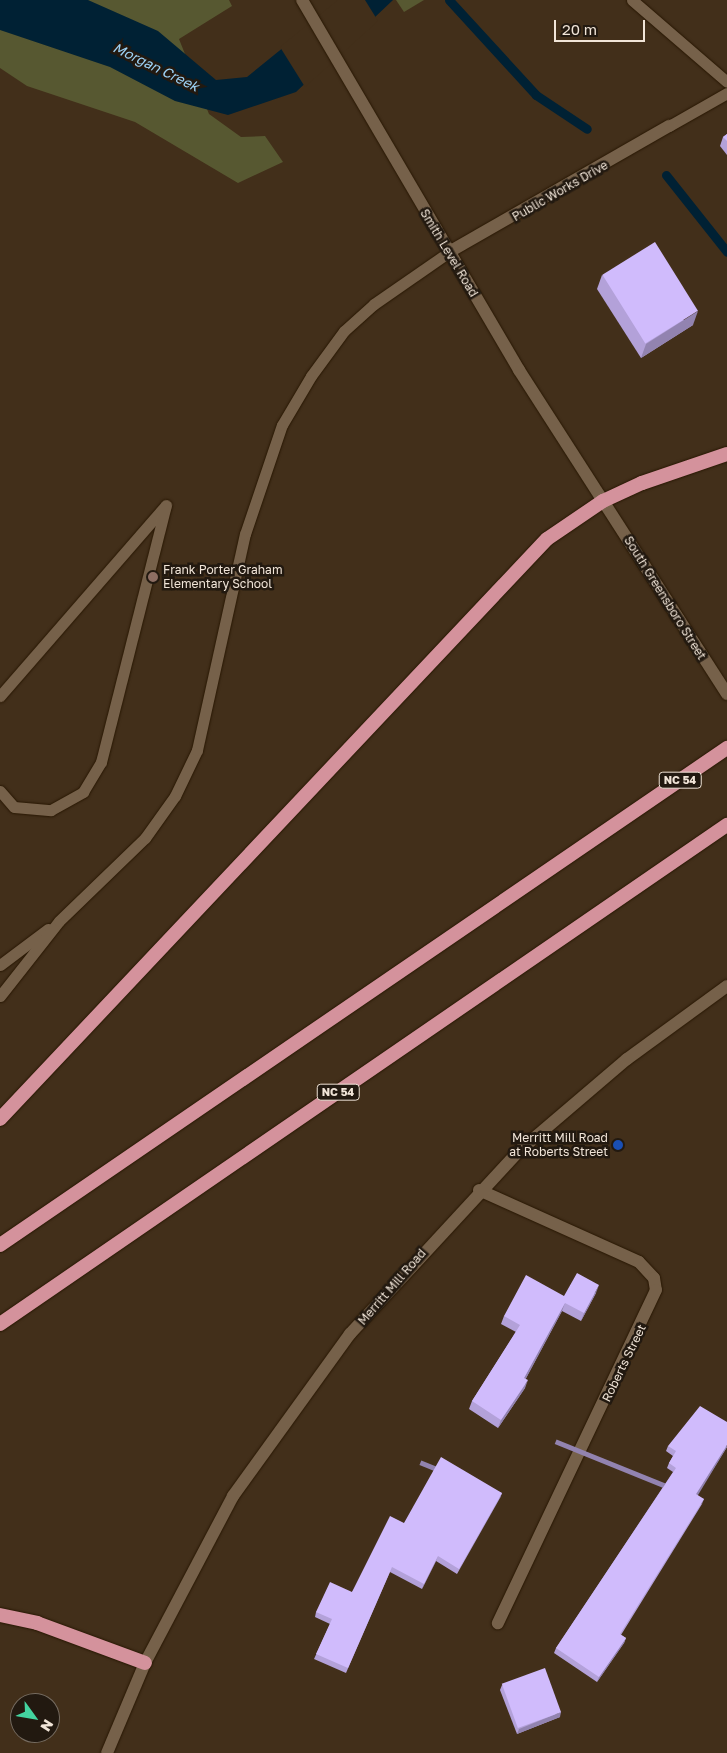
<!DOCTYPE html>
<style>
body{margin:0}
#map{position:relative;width:727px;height:1753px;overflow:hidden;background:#422f1a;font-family:"Golos Text",sans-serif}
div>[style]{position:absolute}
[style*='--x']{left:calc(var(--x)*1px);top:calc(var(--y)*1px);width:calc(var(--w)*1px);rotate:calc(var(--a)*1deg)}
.green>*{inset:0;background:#575831}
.water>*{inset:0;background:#002134}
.pier>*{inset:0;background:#422f1a}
.stream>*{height:9px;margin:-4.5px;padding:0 4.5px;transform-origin:4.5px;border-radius:4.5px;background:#002134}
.roads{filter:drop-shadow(0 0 1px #281703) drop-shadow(0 0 1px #281703)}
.service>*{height:11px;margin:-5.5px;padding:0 5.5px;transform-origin:5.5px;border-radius:5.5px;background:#76614a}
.minor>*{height:12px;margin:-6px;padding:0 6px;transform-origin:6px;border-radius:6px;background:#76614a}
.tertiary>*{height:12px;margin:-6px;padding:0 6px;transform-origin:6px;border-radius:6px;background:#76614a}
.secondary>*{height:12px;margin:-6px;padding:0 6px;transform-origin:6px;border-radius:6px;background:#76614a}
.trunk>*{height:14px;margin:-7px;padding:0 7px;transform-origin:7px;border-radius:7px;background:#d4929c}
.wall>*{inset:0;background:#b3a1d9}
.shaded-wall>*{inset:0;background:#9283b0;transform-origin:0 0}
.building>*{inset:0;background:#d0bbfc;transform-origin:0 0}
.dots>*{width:14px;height:14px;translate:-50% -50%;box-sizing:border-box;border:2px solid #221910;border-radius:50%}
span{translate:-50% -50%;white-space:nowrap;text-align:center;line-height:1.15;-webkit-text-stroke:5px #221910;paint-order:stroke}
.shield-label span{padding:1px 4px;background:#221910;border:1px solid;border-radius:4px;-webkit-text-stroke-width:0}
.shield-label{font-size:11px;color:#f1e5d8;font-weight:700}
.street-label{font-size:12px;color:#f1e5d8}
.poi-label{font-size:12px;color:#f1e5d8}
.left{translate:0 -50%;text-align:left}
.right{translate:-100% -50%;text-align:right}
.water-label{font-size:14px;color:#9cd1f4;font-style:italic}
.north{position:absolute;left:10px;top:1693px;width:50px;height:50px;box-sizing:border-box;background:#221910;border:1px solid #756b60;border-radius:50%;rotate:122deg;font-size:14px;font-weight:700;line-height:20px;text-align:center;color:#f1e5d8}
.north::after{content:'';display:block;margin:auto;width:18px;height:22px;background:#43d4a0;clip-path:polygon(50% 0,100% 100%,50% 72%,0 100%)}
.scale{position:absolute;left:554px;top:20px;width:91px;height:22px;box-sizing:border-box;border:2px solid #f1e5d8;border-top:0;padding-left:6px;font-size:15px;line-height:18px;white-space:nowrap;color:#f1e5d8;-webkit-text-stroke:4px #221910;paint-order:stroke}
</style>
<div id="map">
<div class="green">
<i style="clip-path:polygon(0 0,229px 0,232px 6px,179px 39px,209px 114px,241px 137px,265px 136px,283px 162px,238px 183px,135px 122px,27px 86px,0 68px)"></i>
<i style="clip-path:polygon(396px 0,424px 0,404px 12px)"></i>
</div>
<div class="water">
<i style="clip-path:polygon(0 0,88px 0,158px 31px,216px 80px,247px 77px,342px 0,393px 0,296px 92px,228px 115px,175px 101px,110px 67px,0 30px)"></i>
</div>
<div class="pier">
<i style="clip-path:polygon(338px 0,365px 0,378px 21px,305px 87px,280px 47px)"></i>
</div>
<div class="stream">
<i style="--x:449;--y:0;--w:129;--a:47.5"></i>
<i style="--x:536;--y:95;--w:61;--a:33.7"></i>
<i style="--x:666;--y:175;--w:98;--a:51.6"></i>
</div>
<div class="roads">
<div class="service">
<i style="--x:632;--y:0;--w:125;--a:40.8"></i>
<i style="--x:669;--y:126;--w:67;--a:-29.6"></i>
<i style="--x:0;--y:696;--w:252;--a:-49"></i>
<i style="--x:0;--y:791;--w:21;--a:49"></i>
<i style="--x:14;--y:807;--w:37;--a:5"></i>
<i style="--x:51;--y:810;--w:37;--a:-29"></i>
<i style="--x:83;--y:792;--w:35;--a:-59"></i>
<i style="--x:101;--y:762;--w:265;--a:-75.8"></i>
<i style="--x:0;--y:965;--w:60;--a:-36.9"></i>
<i style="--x:0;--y:996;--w:95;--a:-51.8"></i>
<i style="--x:59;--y:921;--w:120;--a:-44"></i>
<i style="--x:145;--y:838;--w:52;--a:-54.5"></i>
<i style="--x:175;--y:796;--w:51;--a:-64.4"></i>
<i style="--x:197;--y:750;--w:221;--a:-77.5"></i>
<i style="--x:245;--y:534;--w:115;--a:-71.3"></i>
<i style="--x:282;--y:425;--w:57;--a:-59.4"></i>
<i style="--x:311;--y:376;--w:56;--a:-53.7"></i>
<i style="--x:344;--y:331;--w:40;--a:-42"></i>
<i style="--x:374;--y:304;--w:91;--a:-34.7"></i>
</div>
<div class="minor">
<i style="--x:449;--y:252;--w:254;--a:-29.8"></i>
<i style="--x:479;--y:1190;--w:175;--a:24.2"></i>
<i style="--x:639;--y:1262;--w:22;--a:47"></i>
<i style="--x:654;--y:1278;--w:12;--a:81"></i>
<i style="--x:656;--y:1290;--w:369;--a:115.4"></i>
</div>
<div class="tertiary">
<i style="--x:107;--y:1753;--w:98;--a:-67.1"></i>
<i style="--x:145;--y:1663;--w:189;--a:-62.2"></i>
<i style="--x:233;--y:1496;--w:200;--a:-54.2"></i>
<i style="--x:350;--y:1334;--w:248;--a:-47.3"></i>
<i style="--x:518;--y:1152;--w:143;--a:-40.5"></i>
<i style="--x:627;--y:1059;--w:124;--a:-36.1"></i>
</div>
<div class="secondary">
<i style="--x:302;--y:0;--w:429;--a:59.6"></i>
<i style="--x:519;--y:370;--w:385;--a:57.3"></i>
</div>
<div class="trunk">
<i style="--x:0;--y:1119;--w:797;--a:-46.68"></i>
<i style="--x:547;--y:539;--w:68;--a:-34.2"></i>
<i style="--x:603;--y:501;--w:43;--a:-24.8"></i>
<i style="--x:642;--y:483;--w:90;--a:-18.8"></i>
<i style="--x:0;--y:1245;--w:881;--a:-34.36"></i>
<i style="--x:0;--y:1324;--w:882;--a:-34.47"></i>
<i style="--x:0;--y:1615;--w:38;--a:12"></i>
<i style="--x:37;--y:1623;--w:115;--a:20.3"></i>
</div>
</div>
<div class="wall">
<i style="clip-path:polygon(727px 134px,727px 155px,720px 146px,723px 137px)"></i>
<i style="clip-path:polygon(602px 275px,693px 325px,641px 358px,597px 289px)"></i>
<i style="clip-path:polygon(596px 1293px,581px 1321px,562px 1311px,526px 1378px,525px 1388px,498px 1428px,469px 1409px,472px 1401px,516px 1332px,501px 1324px,504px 1316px,564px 1296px)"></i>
<i style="clip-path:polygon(668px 1446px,727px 1447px,697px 1495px,702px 1504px,621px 1635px,626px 1638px,624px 1643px,597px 1682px,554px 1653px,556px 1648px,673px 1472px,667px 1468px,669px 1463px,673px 1456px,666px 1451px)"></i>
<i style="clip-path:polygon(502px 1493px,500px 1498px,457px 1574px,436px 1561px,422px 1589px,390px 1572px,346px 1673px,314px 1659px,330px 1624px,315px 1617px,316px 1612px,352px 1592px,404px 1523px)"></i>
<i style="clip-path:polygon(502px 1685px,560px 1717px,517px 1734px,500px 1690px)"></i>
</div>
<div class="shaded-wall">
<i style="clip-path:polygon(698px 311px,693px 325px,641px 358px,646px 344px)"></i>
<i style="clip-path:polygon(599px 1285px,596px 1293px,581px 1321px,584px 1313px)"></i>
<i style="clip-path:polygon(565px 1303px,562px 1311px,522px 1386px,524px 1378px)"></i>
<i style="clip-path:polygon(528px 1380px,525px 1388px,498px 1428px,501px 1420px)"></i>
<i style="clip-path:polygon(727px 1445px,727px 1447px,695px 1500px,696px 1494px)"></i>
<i style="left:502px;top:1493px;width:5px;height:87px;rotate:112deg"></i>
<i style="left:704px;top:1499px;width:5px;height:159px;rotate:112deg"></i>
<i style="clip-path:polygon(438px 1556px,436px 1561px,422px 1589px,424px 1584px)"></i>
<i style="clip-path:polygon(626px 1638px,624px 1643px,597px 1682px,599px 1677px)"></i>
<i style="clip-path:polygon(561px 1712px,560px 1717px,517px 1734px,519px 1729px)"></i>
</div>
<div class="building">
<i style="clip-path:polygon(727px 134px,727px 141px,723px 137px)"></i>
<i style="left:655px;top:242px;width:81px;height:62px;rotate:58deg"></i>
<i style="clip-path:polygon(577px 1273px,599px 1285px,584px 1313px,565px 1303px,524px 1378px,528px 1380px,501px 1420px,472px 1401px,520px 1325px,504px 1316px,526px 1275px,564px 1296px)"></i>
<i style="clip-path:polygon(700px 1406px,727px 1422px,727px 1445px,696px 1494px,704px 1499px,620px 1634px,626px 1638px,599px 1677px,556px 1648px,676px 1468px,669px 1463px,676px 1451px,668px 1446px)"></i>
<i style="clip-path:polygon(441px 1457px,502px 1493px,459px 1569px,438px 1556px,424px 1584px,392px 1567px,348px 1668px,316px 1654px,332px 1619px,316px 1612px,330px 1582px,352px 1592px,390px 1516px,404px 1523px)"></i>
<i style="left:545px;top:1668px;width:47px;height:46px;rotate:70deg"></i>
</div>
<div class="dots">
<i style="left:153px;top:577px;background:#8d6e63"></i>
<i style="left:618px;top:1145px;background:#1a4fb4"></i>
</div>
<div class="shield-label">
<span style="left:680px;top:780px">NC 54</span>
<span style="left:338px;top:1092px">NC 54</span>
</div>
<div class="street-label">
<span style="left:560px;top:191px;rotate:-30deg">Public Works Drive</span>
<span style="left:449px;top:253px;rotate:59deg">Smith Level Road</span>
<span style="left:665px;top:598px;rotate:58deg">South Greensboro Street</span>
<span style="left:392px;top:1287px;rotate:-49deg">Merritt Mill Road</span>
<span style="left:624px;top:1363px;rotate:-64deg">Roberts Street</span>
</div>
<div class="poi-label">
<span class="left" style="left:163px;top:577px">Frank Porter Graham<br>Elementary School</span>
<span class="right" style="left:608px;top:1145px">Merritt Mill Road<br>at Roberts Street</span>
</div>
<div class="water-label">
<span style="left:156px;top:67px;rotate:26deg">Morgan Creek</span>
</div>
<div class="north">N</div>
<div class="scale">20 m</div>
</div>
